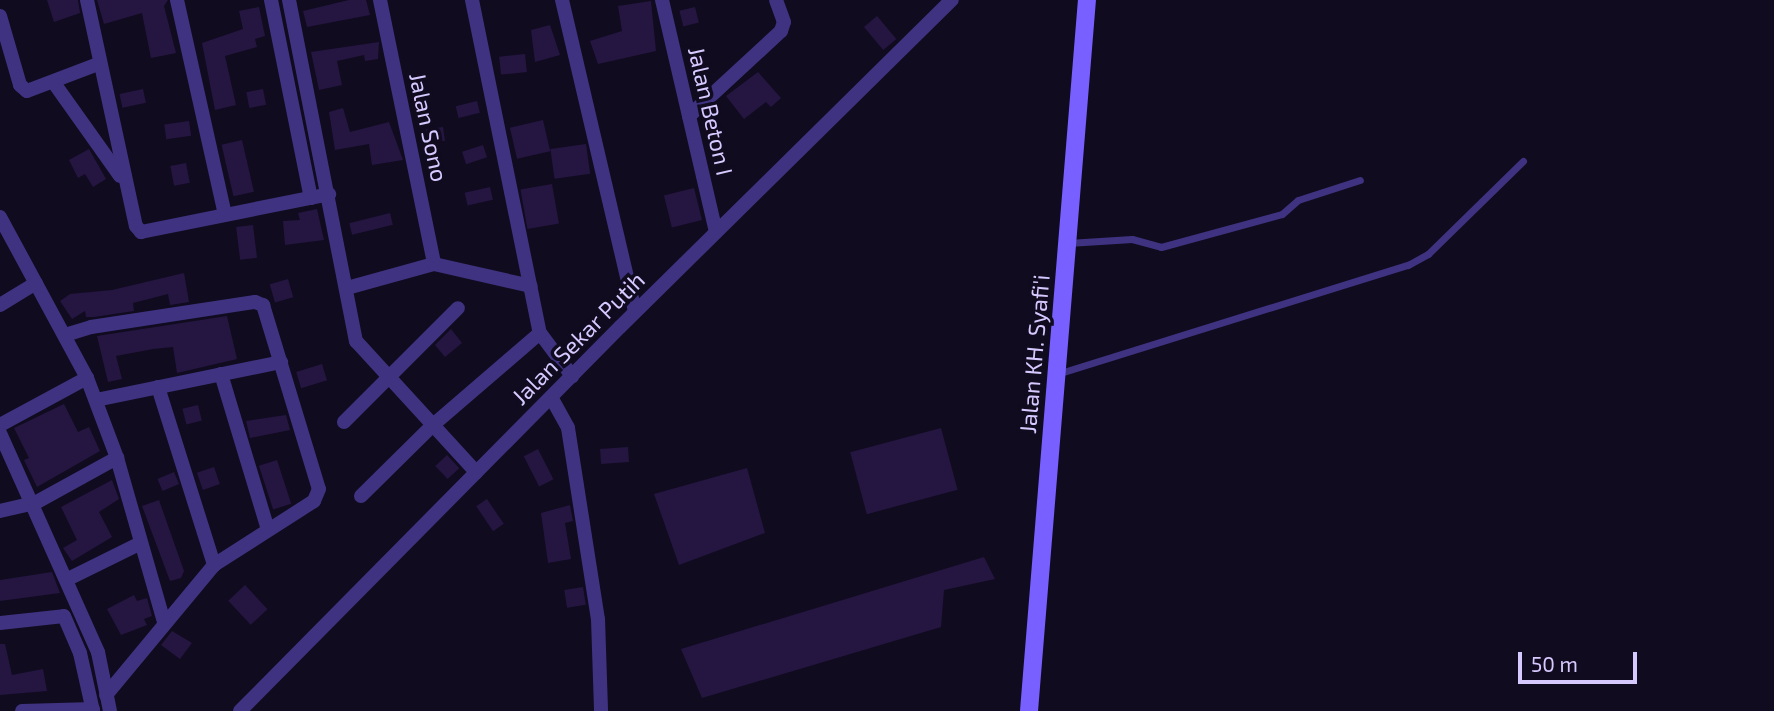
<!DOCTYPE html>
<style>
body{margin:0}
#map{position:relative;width:1774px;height:711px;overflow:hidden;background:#110b1f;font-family:"Exo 2",sans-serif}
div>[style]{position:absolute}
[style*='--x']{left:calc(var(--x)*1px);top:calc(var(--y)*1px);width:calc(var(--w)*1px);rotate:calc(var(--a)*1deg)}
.building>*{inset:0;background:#241641;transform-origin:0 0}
.service>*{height:7px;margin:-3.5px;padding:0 3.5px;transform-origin:3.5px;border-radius:3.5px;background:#3f3381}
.minor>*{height:14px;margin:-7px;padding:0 7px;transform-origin:7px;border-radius:7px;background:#3f3381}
.secondary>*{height:18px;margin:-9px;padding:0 9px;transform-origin:9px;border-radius:9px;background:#7760ff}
span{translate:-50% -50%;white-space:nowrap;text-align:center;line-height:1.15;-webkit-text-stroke:7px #110b1f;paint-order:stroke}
.street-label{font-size:23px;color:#d6c9ff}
.scale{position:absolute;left:1518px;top:652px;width:119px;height:32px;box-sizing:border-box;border:4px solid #d6c9ff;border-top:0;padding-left:9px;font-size:21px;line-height:24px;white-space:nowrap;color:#d6c9ff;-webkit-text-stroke:5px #110b1f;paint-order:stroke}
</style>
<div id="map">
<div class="building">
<i style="clip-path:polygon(47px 0,78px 0,80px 13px,54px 22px)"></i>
<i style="clip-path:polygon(97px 0,168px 0,164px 6px,176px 53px,151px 58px,142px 13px,104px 24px)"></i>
<i style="clip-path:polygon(349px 0,366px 0,370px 15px,307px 27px,303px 11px)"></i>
<i style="clip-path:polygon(651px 1px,656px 51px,598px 64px,590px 41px,622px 31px,618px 6px)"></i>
<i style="clip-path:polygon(259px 7px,265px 36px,255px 39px,257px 47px,225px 56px,236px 105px,215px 110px,202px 43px,243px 29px,239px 11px)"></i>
<i style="left:695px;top:7px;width:16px;height:16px;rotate:76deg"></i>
<i style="left:877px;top:16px;width:30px;height:17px;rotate:50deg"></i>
<i style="clip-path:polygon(550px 25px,560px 55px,535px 62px,531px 30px)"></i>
<i style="clip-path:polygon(379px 42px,378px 59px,365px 61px,364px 55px,337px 61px,342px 85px,319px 90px,311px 52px)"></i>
<i style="left:525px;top:54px;width:18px;height:26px;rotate:84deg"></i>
<i style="clip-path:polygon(758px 72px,781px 98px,771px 107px,766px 102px,744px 119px,726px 96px)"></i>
<i style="left:143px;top:89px;width:14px;height:24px;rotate:78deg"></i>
<i style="left:263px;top:89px;width:16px;height:17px;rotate:79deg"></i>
<i style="left:477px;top:101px;width:12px;height:22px;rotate:76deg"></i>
<i style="clip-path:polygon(343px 108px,350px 132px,389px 122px,403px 160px,372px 165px,369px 144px,335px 150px,329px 112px)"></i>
<i style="left:543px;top:120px;width:32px;height:34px;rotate:77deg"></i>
<i style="left:189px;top:121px;width:15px;height:25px;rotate:82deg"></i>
<i style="left:443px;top:127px;width:14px;height:21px;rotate:82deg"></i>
<i style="left:242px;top:140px;width:53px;height:21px;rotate:77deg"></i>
<i style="left:586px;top:144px;width:30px;height:36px;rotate:82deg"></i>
<i style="left:483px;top:145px;width:13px;height:22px;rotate:72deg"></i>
<i style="clip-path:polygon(89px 149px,106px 179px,93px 187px,85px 174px,78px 178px,69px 160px)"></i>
<i style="left:186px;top:163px;width:20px;height:16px;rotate:79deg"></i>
<i style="left:552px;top:184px;width:40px;height:32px;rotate:80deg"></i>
<i style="left:490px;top:187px;width:13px;height:26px;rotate:77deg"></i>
<i style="left:694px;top:188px;width:33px;height:31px;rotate:76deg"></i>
<i style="clip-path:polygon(317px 209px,324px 240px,285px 245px,283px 221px,300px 220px,298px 213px)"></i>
<i style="left:390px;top:213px;width:12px;height:42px;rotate:76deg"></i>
<i style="left:253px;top:225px;width:33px;height:17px;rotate:83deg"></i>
<i style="clip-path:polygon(184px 273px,189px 302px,170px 305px,168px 294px,133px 303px,134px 311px,94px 317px,86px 317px,85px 311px,72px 319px,60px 301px,70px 294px,112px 290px)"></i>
<i style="left:288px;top:279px;width:19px;height:19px;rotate:74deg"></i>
<i style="clip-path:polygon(227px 316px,237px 359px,177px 373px,173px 347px,153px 349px,116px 356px,122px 379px,108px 382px,97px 336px)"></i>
<i style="clip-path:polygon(451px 329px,462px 343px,445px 357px,435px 345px)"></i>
<i style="left:322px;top:364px;width:17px;height:27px;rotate:73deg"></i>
<i style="clip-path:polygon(64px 404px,78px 432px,89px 427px,100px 451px,37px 487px,24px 460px,29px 458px,14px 428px)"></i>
<i style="left:198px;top:405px;width:16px;height:16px;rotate:76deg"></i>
<i style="clip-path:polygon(286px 415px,290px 430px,250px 438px,246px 421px)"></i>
<i style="left:941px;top:428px;width:64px;height:94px;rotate:75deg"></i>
<i style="left:628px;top:447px;width:15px;height:28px;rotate:86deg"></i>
<i style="left:538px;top:449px;width:34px;height:16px;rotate:63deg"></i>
<i style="left:447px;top:455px;width:18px;height:16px;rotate:47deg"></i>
<i style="left:277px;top:460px;width:46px;height:19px;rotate:72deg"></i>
<i style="left:214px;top:467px;width:18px;height:18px;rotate:71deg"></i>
<i style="clip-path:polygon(747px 468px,765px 533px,679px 565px,654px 494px)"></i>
<i style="left:174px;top:472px;width:13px;height:18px;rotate:67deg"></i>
<i style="clip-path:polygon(112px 480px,119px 499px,99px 512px,112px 537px,72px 561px,63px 548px,77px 540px,61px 507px)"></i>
<i style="left:487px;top:499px;width:30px;height:13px;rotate:56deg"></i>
<i style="clip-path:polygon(159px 500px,184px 571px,181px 578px,170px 581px,142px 506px)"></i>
<i style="clip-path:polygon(570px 505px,573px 521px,565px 523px,571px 559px,548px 563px,541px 513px)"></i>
<i style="clip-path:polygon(984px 557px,995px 579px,944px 590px,941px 627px,702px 698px,681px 649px)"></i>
<i style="clip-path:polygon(52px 572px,60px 593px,0 601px,0 580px)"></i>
<i style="left:245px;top:585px;width:33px;height:23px;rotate:47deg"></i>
<i style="left:583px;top:587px;width:18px;height:19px;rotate:81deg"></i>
<i style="clip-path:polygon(134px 595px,137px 601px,147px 598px,152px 616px,144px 619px,147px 625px,121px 635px,107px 609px)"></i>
<i style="clip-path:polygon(172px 631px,192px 643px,180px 659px,161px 645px)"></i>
<i style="clip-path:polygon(0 644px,5px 644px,12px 675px,43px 669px,47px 691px,0 695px)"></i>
</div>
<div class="service">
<i style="--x:1068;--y:243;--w:64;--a:-3.6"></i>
<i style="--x:1132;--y:239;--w:30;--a:15"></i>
<i style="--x:1161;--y:247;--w:125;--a:-15.3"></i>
<i style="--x:1282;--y:214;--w:21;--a:-41"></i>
<i style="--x:1298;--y:200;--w:65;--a:-17.9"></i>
<i style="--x:1057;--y:374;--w:368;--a:-17.3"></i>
<i style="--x:1408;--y:265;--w:23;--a:-29"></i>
<i style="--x:1428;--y:254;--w:133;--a:-44.4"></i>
</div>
<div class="minor">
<i style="--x:87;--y:0;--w:231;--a:77.8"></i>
<i style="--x:136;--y:226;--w:8;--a:50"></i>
<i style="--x:141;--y:232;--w:192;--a:-11.4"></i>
<i style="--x:177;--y:0;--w:220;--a:77.4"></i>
<i style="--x:271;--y:0;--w:202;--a:78.6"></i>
<i style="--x:289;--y:0;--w:348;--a:78.9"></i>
<i style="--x:356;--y:341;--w:178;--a:47.5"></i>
<i style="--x:380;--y:0;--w:269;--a:78.4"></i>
<i style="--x:472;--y:0;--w:340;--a:78.5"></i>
<i style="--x:540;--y:333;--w:54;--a:53.3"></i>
<i style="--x:562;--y:0;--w:319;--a:76.8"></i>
<i style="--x:662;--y:0;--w:238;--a:76.9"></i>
<i style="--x:0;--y:16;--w:72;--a:73.8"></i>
<i style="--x:20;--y:85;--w:9;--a:41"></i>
<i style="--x:27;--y:91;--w:76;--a:-20.8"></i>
<i style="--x:54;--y:83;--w:114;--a:54.6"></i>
<i style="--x:689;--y:116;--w:125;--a:-42.7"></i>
<i style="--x:781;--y:31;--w:9;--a:-72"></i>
<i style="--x:784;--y:22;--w:23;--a:-110"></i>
<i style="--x:0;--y:217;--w:183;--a:61.6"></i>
<i style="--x:87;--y:378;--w:85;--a:69.4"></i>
<i style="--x:117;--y:458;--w:171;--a:74"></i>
<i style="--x:347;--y:288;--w:90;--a:-15.4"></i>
<i style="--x:434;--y:264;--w:99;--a:12.8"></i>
<i style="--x:0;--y:305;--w:42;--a:-31.4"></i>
<i style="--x:65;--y:335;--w:27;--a:-17"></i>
<i style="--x:91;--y:327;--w:166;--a:-8.7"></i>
<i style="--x:255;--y:302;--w:9;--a:21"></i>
<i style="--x:263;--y:305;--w:192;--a:73.1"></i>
<i style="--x:319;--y:489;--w:13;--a:113"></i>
<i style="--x:314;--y:501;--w:119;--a:147.4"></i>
<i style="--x:214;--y:565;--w:169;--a:129.7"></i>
<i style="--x:221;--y:374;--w:163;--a:73.2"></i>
<i style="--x:158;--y:387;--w:187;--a:72.5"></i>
<i style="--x:551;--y:397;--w:35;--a:61"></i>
<i style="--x:568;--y:428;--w:193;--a:81.1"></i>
<i style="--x:598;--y:619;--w:92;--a:88.1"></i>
<i style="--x:96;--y:400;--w:189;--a:-11.6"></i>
<i style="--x:344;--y:422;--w:161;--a:-45"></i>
<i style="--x:0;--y:425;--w:99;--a:-28.4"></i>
<i style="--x:0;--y:433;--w:240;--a:65.9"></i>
<i style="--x:98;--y:652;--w:60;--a:78.5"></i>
<i style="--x:361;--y:496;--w:101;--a:-44.6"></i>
<i style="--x:433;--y:425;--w:141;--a:-40.7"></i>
<i style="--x:0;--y:511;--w:36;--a:-13"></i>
<i style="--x:35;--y:503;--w:94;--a:-28.8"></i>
<i style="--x:68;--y:579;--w:81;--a:-26.3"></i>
<i style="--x:0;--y:623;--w:64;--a:-6.2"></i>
<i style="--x:64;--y:616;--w:40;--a:66.6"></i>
<i style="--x:80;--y:653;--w:59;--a:77.4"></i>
<i style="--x:22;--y:711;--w:71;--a:-1.6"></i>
<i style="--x:240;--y:711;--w:540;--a:-45.3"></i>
<i style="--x:620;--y:327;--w:466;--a:-44.6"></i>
</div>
<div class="secondary">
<i style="--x:1029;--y:711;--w:713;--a:-85.34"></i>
</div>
<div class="street-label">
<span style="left:711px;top:111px;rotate:77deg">Jalan Beton I</span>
<span style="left:429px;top:127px;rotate:78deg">Jalan Sono</span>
<span style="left:578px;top:338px;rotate:-45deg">Jalan Sekar Putih</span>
<span style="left:1034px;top:354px;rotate:-85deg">Jalan KH. Syafi'i</span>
</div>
<div class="scale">50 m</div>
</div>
